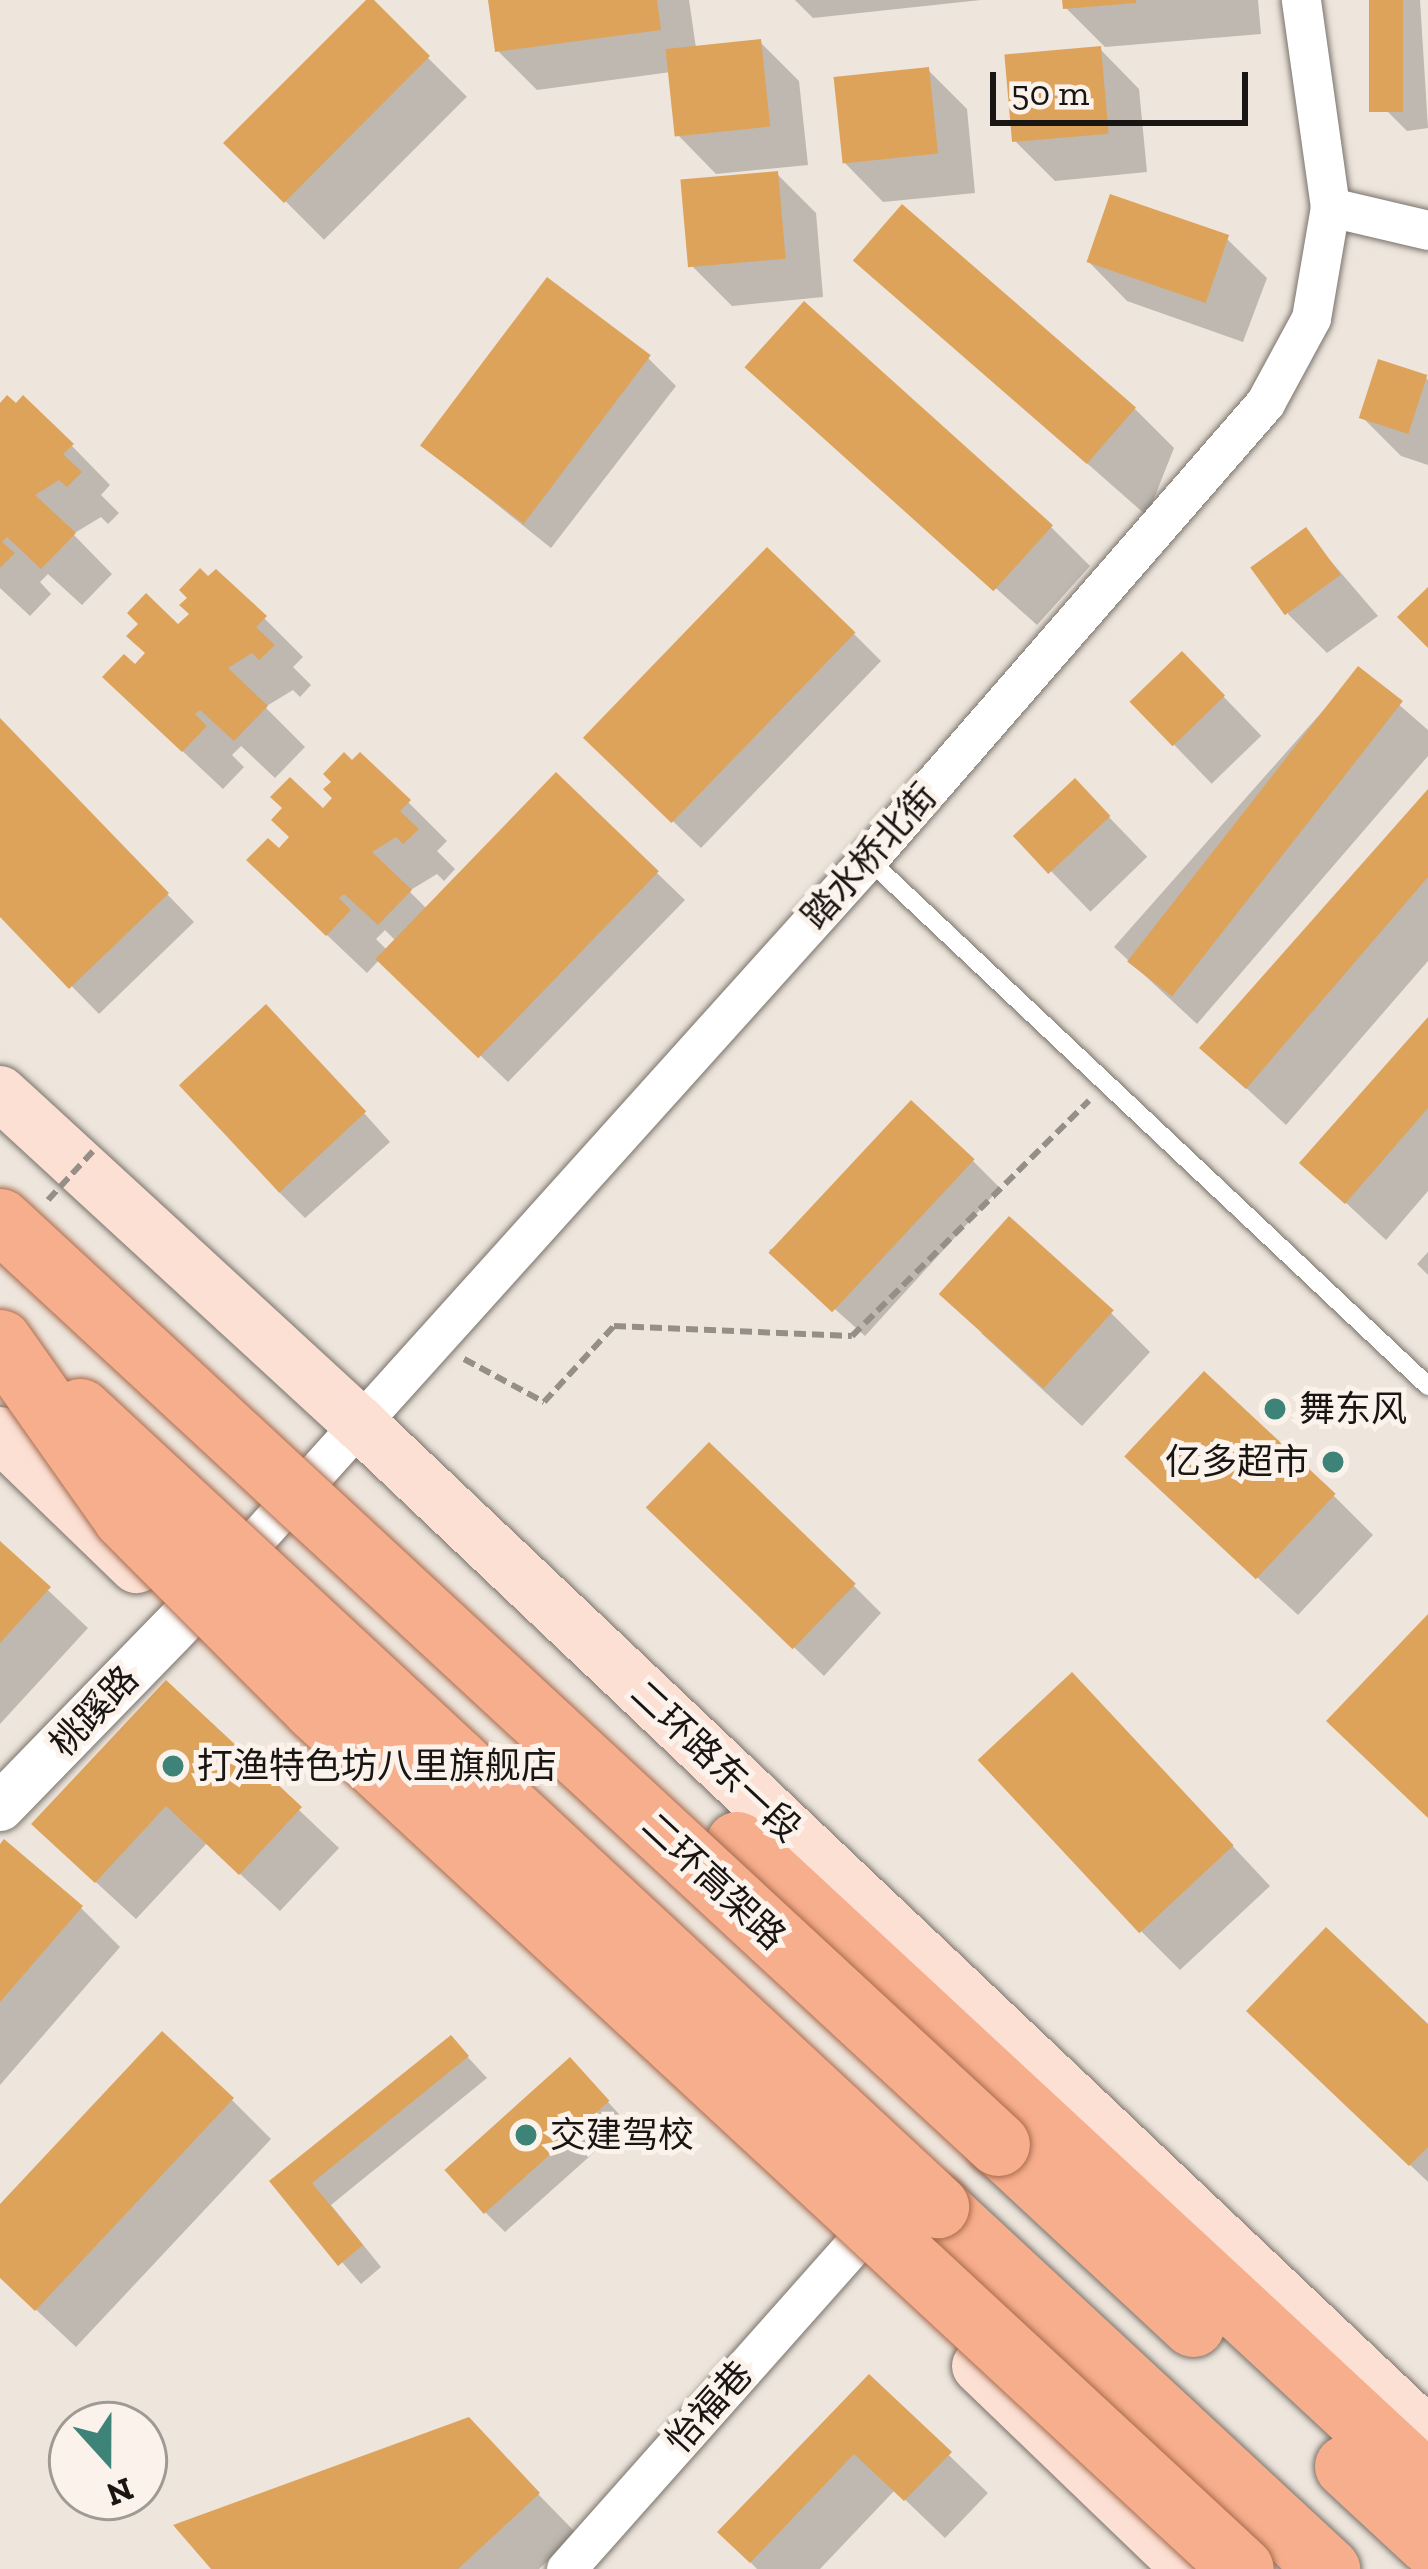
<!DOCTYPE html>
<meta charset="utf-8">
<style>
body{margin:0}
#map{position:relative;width:1428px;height:2569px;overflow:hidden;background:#eee6dd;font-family:"Zilla Slab","Noto Sans SC",serif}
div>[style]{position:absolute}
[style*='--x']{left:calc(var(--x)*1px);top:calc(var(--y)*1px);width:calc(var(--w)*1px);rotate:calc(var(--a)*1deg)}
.shadow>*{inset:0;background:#0003;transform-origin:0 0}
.building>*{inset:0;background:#dea35b;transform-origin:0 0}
.path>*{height:6px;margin-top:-3px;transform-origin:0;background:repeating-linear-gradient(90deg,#958f88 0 12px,transparent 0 18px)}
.roads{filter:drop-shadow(0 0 3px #7a736b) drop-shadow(0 0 3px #7a736b)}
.service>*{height:18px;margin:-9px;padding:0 9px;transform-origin:9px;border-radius:9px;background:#fff}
.minor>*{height:39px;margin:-19.5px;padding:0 19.5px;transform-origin:19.5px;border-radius:19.5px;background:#fff}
.tertiary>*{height:48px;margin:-24px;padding:0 24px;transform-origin:24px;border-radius:24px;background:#fff}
.secondary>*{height:54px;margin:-27px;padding:0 27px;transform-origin:27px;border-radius:27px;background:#fce0d4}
.trunk>*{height:63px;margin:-31.5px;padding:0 31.5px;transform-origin:31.5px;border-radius:31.5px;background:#f7ae8c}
.path-bridge>*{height:6px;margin-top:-3px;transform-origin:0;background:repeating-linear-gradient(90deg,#958f88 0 12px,transparent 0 18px)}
.bridges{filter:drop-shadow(0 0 3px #a86b4e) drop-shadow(0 0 3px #a86b4e)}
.trunk-bridge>*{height:63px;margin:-31.5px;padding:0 31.5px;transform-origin:31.5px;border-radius:31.5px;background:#f7ae8c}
.dots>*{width:33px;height:33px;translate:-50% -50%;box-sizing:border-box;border:6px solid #fbf3eb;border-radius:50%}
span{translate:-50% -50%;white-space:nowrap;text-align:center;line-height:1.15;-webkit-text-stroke:10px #fbf3eb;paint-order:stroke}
.street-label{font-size:36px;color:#181512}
.poi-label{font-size:36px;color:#181512}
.left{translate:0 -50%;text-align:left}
.right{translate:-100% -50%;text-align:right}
.north{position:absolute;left:48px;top:2401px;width:120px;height:120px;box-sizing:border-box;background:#fbf3eb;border:3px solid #a09a94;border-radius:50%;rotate:159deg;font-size:33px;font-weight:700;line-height:48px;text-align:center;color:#181512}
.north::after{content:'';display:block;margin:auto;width:42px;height:54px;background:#3e8378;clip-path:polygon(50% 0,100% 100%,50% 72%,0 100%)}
.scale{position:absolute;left:990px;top:72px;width:258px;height:54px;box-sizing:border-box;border:6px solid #181512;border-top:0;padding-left:15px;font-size:36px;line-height:42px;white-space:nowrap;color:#181512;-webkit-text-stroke:9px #fbf3eb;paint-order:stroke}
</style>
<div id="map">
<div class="shadow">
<i style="left:370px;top:0;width:137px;height:202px;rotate:45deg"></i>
<i style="clip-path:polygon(491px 0,689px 0,696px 48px,760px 42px,799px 81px,808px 165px,716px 174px,677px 134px,671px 72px,537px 90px,498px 51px)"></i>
<i style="clip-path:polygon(795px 0,981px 0,813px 18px)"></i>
<i style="clip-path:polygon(1065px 0,1258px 0,1261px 34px,1105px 47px,1066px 8px)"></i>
<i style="clip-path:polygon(1372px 0,1420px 0,1428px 128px,1407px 131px,1386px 110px)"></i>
<i style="clip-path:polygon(1100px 49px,1139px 89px,1147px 172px,1055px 181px,1016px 142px)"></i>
<i style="clip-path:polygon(928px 70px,967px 109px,975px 193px,883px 202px,844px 162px)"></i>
<i style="clip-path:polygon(777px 174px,816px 213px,823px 297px,732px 306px,693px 267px)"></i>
<i style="clip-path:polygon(1227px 239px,1267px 278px,1243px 342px,1127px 301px,1088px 261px)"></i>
<i style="clip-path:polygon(857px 261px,1135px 409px,1174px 448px,1147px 516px)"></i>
<i style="clip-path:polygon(648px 358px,676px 386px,551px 548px,423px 445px)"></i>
<i style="clip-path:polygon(1426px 378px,1428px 380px,1428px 465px,1401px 456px,1362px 417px)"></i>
<i style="clip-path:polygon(771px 386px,1051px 527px,1090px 566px,1037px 625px)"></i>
<i style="clip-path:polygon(0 408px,72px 446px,110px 485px,101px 495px,119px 513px,108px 524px,101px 517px,73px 534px,112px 574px,82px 605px,48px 574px,40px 582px,51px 594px,30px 616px,0 588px)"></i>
<i style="clip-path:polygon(1305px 531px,1378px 616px,1327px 653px,1288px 614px)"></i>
<i style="clip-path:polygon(264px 618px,303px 657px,293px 667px,311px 685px,300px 697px,293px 690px,265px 707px,305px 747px,275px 778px,241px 746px,232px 755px,244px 767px,223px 789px,145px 716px,135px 668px,178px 629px)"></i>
<i style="clip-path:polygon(854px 634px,881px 661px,701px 848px,615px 766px)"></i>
<i style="clip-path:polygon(1359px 670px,1428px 730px,1428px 756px,1197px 1024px,1114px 947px)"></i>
<i style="left:1221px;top:694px;width:58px;height:69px;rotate:46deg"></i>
<i style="clip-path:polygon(0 721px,194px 922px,99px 1014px,0 913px)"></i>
<i style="clip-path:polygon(evenodd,556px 776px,685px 900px,508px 1082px,380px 959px,367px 973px,289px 899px,279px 852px,323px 812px,408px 802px,447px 841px,437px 851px,455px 869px,444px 881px,437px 874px,409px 891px,427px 909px,556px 776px,385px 930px,396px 941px,387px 950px,376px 939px,385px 930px)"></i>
<i style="left:1075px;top:782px;width:104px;height:79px;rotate:46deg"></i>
<i style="clip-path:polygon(1428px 794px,1428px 961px,1286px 1125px,1203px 1048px)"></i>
<i style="clip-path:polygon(1428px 1022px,1428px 1191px,1386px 1240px,1303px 1163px)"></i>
<i style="clip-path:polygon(294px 1035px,390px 1142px,305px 1218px,278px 1191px)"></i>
<i style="clip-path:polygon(973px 1161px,1000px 1188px,865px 1336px,769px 1250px)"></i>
<i style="clip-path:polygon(1428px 1252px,1428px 1275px,1417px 1264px)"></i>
<i style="clip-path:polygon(1111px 1313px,1150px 1352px,1082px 1426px,981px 1333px)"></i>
<i style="clip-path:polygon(1168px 1495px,1334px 1496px,1373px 1535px,1298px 1615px)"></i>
<i style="clip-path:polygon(679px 1537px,854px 1586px,881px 1613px,824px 1676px)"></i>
<i style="clip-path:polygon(0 1545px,88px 1628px,0 1724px)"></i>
<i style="clip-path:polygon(166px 1684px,339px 1848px,280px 1911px,207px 1843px,136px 1919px,74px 1862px)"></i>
<i style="clip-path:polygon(1110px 1715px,1270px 1886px,1180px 1970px,1141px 1931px)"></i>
<i style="clip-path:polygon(0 1848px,81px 1908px,120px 1947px,0 2085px)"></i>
<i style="clip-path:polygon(1428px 2029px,1428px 2182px,1289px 2049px)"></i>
<i style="clip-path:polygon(451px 2039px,487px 2078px,331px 2205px,381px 2267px,361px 2284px,273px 2182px)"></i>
<i style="clip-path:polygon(590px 2082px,627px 2123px,505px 2232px,484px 2211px)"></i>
<i style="clip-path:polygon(232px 2100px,271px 2139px,76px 2347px,0 2276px,0 2208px)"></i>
<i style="clip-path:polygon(869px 2378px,988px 2493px,945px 2538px,895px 2490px,820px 2569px,757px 2569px,721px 2532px)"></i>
<i style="clip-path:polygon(501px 2456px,577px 2534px,539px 2569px,215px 2569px)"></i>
</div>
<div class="building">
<i style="clip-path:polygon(366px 0,374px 0,430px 56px,284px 203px,223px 143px)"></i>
<i style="clip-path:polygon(488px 0,657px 0,661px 30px,495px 52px)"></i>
<i style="clip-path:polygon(1062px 0,1136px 0,1136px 3px,1063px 9px)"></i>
<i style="left:1369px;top:0;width:34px;height:112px"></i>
<i style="left:761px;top:39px;width:88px;height:96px;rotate:84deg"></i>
<i style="left:1101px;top:46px;width:88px;height:97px;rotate:85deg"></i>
<i style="left:929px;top:67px;width:87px;height:96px;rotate:84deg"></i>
<i style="left:778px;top:171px;width:88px;height:98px;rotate:85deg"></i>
<i style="left:1110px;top:194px;width:126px;height:72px;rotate:19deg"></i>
<i style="left:902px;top:204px;width:310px;height:75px;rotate:41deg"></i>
<i style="left:547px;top:277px;width:130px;height:211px;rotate:37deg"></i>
<i style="left:804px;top:301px;width:335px;height:89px;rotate:42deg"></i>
<i style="left:1378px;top:359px;width:52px;height:62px;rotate:18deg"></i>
<i style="clip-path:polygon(7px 395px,16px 403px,23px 395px,74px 444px,63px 454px,82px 472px,67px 487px,59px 480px,35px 495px,76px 533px,41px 569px,7px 537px,2px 542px,15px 553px,0 568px,0 403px)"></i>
<i style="left:1306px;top:527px;width:59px;height:69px;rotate:54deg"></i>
<i style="left:767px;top:547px;width:123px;height:265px;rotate:44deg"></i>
<i style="clip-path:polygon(200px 568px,208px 576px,216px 569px,267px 616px,256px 627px,275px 645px,259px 660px,252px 653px,228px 668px,268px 706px,234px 741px,200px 710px,195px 714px,207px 726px,182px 752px,102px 677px,124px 654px,135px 664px,145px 653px,126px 636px,138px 624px,127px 613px,146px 593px,178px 624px,189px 614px,179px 605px,187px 598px,179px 590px)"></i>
<i style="clip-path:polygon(1428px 587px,1428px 648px,1397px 617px)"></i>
<i style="left:1182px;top:651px;width:62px;height:73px;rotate:46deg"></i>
<i style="left:1358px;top:666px;width:57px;height:375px;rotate:38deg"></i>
<i style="clip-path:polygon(0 718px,169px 893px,69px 989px,0 917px)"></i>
<i style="clip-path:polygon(344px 752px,352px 760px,360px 752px,411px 800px,400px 811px,419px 829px,403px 844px,396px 837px,372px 852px,412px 890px,378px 925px,344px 894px,339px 898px,351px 910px,326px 936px,246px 860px,268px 838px,279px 848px,289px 837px,271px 820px,282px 808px,270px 797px,290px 777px,323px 808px,332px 798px,323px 789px,331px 782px,323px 774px)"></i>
<i style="left:556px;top:772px;width:143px;height:260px;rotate:44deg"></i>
<i style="left:1075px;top:778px;width:52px;height:85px;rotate:47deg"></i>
<i style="clip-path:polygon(1428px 789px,1428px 877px,1246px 1089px,1199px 1048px)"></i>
<i style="left:266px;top:1004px;width:147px;height:119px;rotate:47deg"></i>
<i style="clip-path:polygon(1428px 1017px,1428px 1108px,1345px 1204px,1299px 1163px)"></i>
<i style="left:911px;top:1100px;width:87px;height:209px;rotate:43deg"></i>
<i style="left:1009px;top:1216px;width:141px;height:105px;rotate:42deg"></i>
<i style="left:1204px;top:1371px;width:180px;height:117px;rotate:43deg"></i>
<i style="left:709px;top:1442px;width:204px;height:91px;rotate:44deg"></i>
<i style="clip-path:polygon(0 1541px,51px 1587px,0 1643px)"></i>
<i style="clip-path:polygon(1428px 1614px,1428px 1818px,1326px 1721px)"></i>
<i style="left:1072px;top:1672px;width:237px;height:129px;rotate:47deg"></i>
<i style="clip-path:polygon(166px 1680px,302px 1807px,239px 1875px,166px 1806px,95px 1883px,31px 1824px)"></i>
<i style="clip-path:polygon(4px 1839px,83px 1906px,0 2002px,0 1844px)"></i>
<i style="clip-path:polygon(1326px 1927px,1428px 2024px,1428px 2147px,1409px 2166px,1246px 2011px)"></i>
<i style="clip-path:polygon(162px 2031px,234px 2098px,35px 2311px,0 2278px,0 2204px)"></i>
<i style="clip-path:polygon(451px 2035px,469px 2056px,312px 2183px,363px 2245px,338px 2266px,269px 2181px)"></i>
<i style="left:570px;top:2057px;width:59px;height:169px;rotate:48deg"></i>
<i style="clip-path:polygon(869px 2374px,952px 2452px,904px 2501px,854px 2454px,750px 2563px,717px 2532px)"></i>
<i style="clip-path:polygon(469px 2417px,540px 2493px,458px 2569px,211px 2569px,173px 2525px)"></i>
</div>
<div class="path">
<i style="--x:464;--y:1359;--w:91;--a:28.3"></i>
<i style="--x:544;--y:1402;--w:103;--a:-47.4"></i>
<i style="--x:614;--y:1326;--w:238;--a:2.4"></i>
<i style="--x:852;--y:1336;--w:334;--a:-44.8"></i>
</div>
<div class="roads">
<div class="service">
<i style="--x:868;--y:859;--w:769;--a:43.26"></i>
</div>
<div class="minor">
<i style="--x:1330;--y:207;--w:101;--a:13.2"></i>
<i style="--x:227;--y:1571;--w:958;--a:-48"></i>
<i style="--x:868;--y:859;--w:605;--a:-48.96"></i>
<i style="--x:1265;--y:403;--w:97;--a:-61.6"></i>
<i style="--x:1311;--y:318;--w:113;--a:-80.3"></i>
<i style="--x:1330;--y:207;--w:209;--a:-98"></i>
<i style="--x:566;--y:2569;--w:432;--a:-48.4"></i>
</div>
<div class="tertiary">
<i style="--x:0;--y:1807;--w:268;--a:-45.8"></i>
</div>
<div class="secondary">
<i style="--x:0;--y:1093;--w:488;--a:42.6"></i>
<i style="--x:359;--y:1423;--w:1472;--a:43.43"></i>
<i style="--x:0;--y:1434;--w:190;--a:44.1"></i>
<i style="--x:979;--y:2366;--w:293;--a:43.9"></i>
</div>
<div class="trunk">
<i style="--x:737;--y:1843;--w:943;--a:42.85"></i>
<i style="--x:998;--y:2144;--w:266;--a:42.9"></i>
<i style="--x:937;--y:2206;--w:534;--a:42.87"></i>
<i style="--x:1346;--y:2466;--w:112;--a:42.8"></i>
</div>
</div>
<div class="path-bridge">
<i style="--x:48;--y:1200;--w:67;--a:-47.4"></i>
</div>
<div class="bridges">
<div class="trunk-bridge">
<i style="--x:0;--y:1220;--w:1360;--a:42.8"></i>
<i style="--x:0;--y:1341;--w:215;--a:54.8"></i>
<i style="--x:124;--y:1517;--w:271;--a:45.1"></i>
<i style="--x:315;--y:1709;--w:1264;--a:42.85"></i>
<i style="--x:80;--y:1410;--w:1170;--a:42.89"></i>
</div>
</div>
<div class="dots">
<i style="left:1275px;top:1409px;background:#3e8378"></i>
<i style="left:1333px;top:1462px;background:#3e8378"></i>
<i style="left:173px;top:1766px;background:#3e8378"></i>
<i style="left:526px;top:2135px;background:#3e8378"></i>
</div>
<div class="street-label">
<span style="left:869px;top:856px;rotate:-48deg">踏水桥北街</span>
<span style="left:94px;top:1711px;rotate:-46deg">桃蹊路</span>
<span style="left:716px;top:1761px;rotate:43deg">二环路东一段</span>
<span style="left:714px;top:1881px;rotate:43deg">二环高架路</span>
<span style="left:709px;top:2407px;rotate:-48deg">怡福巷</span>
</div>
<div class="poi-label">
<span class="left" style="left:1299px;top:1409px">舞东风</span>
<span class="right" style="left:1309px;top:1462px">亿多超市</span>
<span class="left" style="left:197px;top:1766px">打渔特色坊八里旗舰店</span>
<span class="left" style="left:550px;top:2135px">交建驾校</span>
</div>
<div class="north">N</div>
<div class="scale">50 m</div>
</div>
